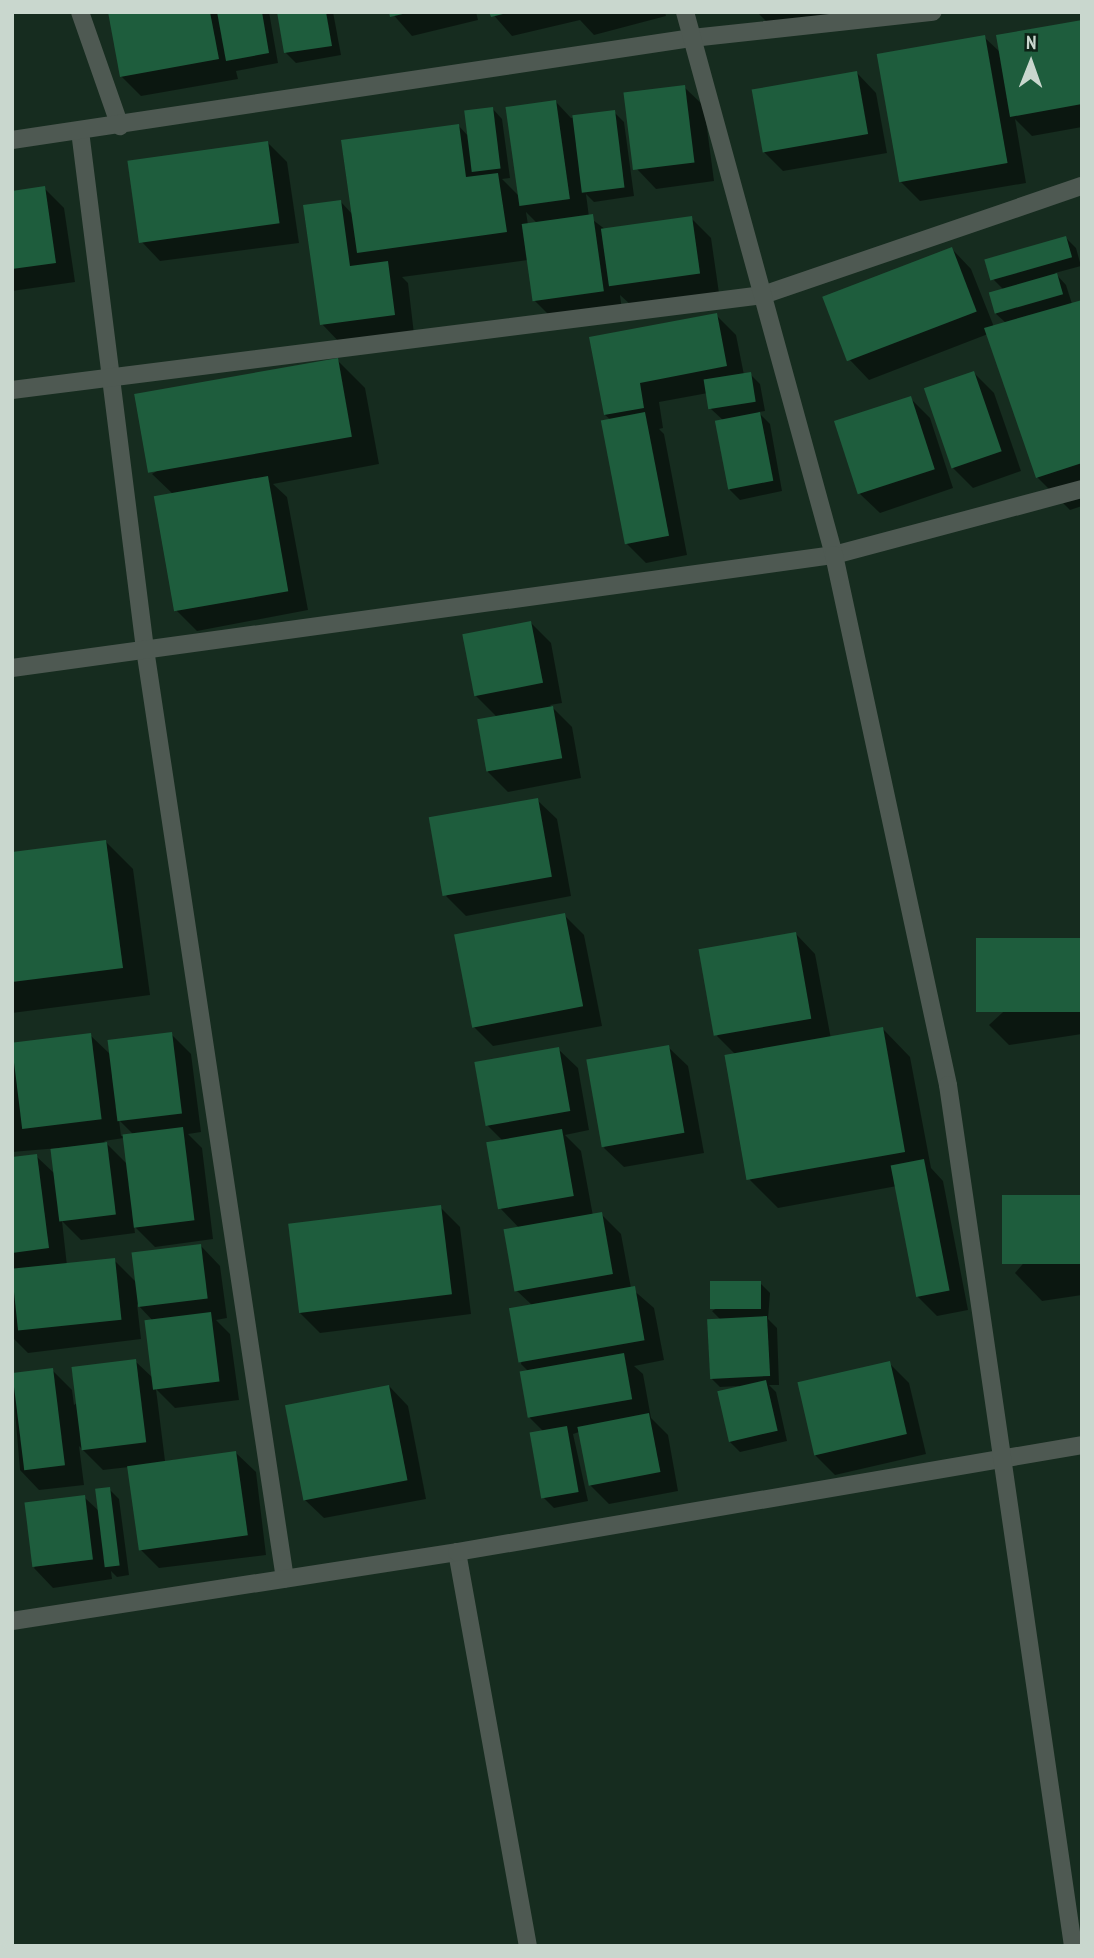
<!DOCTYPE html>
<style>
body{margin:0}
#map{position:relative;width:1094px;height:1958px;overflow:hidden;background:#162c1f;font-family:"PT Sans Narrow",sans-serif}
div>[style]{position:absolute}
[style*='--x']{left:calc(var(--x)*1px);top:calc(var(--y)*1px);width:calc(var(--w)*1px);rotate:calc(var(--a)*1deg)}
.shadow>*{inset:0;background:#0007}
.building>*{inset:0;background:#1e5d3d;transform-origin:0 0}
.service>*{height:18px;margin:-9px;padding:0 9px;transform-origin:9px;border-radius:9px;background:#4e5952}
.minor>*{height:18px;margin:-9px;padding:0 9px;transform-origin:9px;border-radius:9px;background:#4e5952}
.tertiary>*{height:18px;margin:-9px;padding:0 9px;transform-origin:9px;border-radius:9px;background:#4e5952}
span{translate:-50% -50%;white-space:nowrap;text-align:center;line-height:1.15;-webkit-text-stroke:6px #0c2216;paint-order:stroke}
.frame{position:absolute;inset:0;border:14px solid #c9d7ce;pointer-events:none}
.north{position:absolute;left:996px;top:28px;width:70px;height:70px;-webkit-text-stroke:5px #0c2216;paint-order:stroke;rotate:1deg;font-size:19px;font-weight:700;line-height:28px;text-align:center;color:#c9d7ce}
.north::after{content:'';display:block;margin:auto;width:24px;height:32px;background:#c9d7ce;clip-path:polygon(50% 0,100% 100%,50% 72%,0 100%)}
</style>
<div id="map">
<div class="shadow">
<i style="clip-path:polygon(110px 12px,269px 12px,278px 63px,236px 71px,238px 79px,141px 96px,121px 76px)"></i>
<i style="clip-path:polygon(279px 12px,333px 12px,341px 55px,296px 63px,286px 53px)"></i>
<i style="clip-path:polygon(391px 12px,476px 12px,478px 20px,412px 36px)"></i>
<i style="clip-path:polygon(491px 12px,665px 12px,666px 16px,594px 35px,580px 20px,512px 36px)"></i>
<i style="clip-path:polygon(757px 12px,840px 12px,772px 27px)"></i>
<i style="clip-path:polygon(1082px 21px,1082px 127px,1032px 136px,1015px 119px,1026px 183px,920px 201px,900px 181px,984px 37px,1001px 53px)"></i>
<i style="clip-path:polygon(857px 73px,876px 93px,887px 153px,783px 171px,763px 151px)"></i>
<i style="clip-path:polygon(684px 87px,704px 106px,714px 181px,656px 189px,637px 169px)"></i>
<i style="clip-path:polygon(evenodd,556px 102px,571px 118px,614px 112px,624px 122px,634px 196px,594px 202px,586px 194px,589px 217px,606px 230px,691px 218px,711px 238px,719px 293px,631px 305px,620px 295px,622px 310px,554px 320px,534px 300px,528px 260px,402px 277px,408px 283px,414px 334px,341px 344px,322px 324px,341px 202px,353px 215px,458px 125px,469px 137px,492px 108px,502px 119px,510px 178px,502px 179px,519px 196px,556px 102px,526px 212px,538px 224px,528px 225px,526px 212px)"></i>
<i style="clip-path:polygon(267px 142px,287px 162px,299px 243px,160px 261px,141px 241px)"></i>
<i style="clip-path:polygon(44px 188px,64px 208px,75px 282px,12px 291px,12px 192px)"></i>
<i style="clip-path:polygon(1066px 238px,1076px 248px,1081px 266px,1055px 273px,1066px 285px,1072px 304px,1082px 302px,1082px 506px,1070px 510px,1037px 477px,988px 334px,869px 380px,850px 360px,825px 298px,952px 249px,971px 269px,994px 327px,1006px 323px,995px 313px,1003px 289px,992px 278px)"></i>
<i style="clip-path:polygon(716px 315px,736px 335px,744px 375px,750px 374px,760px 384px,765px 411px,758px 412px,770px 424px,782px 491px,740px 500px,730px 490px,724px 421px,711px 409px,708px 393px,659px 402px,663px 428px,659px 429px,664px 434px,687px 555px,646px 563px,626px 543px,611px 420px,605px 415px,591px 339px)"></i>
<i style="clip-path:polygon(337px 360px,365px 388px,379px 464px,273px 484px,287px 497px,308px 610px,197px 631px,177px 611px,174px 495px,152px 474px)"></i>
<i style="clip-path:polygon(974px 373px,994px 393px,1021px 471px,973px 488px,953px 468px)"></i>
<i style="clip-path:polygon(910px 398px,930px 418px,953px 488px,880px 513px,860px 494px)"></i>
<i style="clip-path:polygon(531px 623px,551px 643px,562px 703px,550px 705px,572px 727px,581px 778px,508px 792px,488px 772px,498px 718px,476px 696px)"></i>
<i style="clip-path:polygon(537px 800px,557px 819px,571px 896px,466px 916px,446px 896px)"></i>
<i style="clip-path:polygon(106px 842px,133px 869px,150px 995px,12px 1013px,12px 853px)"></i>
<i style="clip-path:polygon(564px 915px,584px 935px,602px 1026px,493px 1046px,473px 1026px)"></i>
<i style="clip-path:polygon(796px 934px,815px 954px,831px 1039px,883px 1029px,910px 1057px,931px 1168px,943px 1181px,968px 1310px,937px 1316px,917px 1296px,897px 1186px,778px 1208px,750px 1180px,737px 1056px,717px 1036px)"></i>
<i style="clip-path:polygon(1082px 939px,1082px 1034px,1009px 1045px,989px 1025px)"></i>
<i style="clip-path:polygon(evenodd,171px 1034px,191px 1054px,201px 1132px,188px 1134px,202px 1148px,213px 1239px,155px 1247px,134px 1226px,135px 1233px,81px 1240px,62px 1221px,67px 1266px,114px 1260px,137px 1283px,201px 1246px,220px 1266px,227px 1318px,216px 1320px,230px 1334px,239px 1400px,175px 1408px,156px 1389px,165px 1461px,236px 1453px,256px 1472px,266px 1555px,159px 1568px,139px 1548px,129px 1467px,103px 1470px,79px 1446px,84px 1485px,39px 1490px,20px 1470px,12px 1375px,52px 1370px,72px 1390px,74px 1405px,135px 1361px,154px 1379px,154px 1322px,137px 1304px,141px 1339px,28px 1353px,12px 1337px,12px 1273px,16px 1273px,12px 1269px,12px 1159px,36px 1156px,55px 1174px,94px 1145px,12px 1152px,12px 1045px,90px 1035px,111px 1055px,171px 1034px,119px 1120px,134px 1135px,121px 1136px,119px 1120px,171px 1034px,124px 1138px,127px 1164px,104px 1141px,124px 1138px)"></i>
<i style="clip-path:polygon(668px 1047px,688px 1066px,704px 1153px,624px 1167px,604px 1148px)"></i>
<i style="clip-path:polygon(558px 1049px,578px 1068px,589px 1130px,565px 1135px,581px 1151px,593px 1216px,601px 1214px,621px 1234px,631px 1288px,654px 1308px,664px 1360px,634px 1366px,643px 1374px,651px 1418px,668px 1435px,678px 1491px,609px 1504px,589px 1484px,579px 1432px,573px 1434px,588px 1501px,554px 1508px,544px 1498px,544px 1432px,530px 1418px,529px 1372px,521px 1364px,533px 1306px,517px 1291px,521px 1230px,501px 1209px,504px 1142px,487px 1125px)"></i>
<i style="clip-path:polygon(1082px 1197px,1082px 1295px,1042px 1301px,1015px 1273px)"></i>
<i style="clip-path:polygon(440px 1207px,460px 1227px,471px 1314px,320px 1333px,300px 1313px)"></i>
<i style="clip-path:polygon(760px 1283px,770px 1293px,768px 1319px,777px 1328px,779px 1385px,769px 1385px,776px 1392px,787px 1441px,740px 1452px,730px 1442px,739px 1386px,720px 1387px,710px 1377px,721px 1320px,712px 1311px)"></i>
<i style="clip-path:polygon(889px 1363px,909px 1383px,926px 1454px,835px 1475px,815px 1455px)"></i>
<i style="clip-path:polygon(389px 1386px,408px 1406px,426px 1499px,324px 1518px,304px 1499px)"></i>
<i style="clip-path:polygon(109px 1489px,119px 1499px,129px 1575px,117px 1577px,111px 1571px,112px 1579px,53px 1588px,34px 1568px,84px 1497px,100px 1512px)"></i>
</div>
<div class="building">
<i style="clip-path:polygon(108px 12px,210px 12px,219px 59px,120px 77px)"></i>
<i style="clip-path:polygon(217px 12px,262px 12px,269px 53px,226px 61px)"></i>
<i style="clip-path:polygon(277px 12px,326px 12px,332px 46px,284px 53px)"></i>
<i style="clip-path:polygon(389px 12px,407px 12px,407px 13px,390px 17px)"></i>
<i style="clip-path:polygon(489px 12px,507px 12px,507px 13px,491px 17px)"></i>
<i style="clip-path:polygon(1082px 20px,1082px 104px,1010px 117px,996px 35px)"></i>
<i style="left:985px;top:35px;width:130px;height:110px;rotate:80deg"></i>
<i style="left:857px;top:71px;width:64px;height:107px;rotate:80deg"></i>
<i style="left:685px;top:85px;width:78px;height:62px;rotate:83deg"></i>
<i style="left:556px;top:100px;width:100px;height:51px;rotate:82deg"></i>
<i style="left:493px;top:107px;width:62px;height:29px;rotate:83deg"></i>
<i style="left:615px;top:110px;width:78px;height:43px;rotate:83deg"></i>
<i style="clip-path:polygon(459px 124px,466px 177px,498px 173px,507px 232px,357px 253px,341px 140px)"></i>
<i style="left:268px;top:141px;width:83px;height:142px;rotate:82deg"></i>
<i style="clip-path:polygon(45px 186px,56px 263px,12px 269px,12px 191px)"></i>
<i style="clip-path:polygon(341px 200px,350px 266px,388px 261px,395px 315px,320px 325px,303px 205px)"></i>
<i style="left:593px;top:214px;width:78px;height:72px;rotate:82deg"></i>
<i style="left:692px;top:216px;width:58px;height:92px;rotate:82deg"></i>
<i style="left:1066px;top:236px;width:22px;height:85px;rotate:74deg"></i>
<i style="left:952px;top:247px;width:69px;height:139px;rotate:69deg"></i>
<i style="left:1057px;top:273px;width:22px;height:71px;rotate:74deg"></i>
<i style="clip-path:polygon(1082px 300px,1082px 463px,1036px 478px,984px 328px)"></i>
<i style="clip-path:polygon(717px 313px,727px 366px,640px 383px,644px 408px,604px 415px,589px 337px)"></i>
<i style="left:338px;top:358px;width:80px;height:207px;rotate:80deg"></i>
<i style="left:974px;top:371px;width:85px;height:53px;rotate:71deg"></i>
<i style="left:751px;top:372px;width:30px;height:48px;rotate:81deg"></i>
<i style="left:911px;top:396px;width:77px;height:81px;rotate:72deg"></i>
<i style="left:645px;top:412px;width:126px;height:45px;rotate:79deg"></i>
<i style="left:760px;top:412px;width:70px;height:46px;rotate:79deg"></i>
<i style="left:268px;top:476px;width:117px;height:116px;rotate:80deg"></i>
<i style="left:531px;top:621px;width:63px;height:70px;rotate:79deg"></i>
<i style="left:553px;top:706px;width:53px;height:77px;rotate:80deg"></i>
<i style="left:538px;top:798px;width:80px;height:111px;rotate:80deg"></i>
<i style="clip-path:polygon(106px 840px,123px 968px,12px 982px,12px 852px)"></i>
<i style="left:565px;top:913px;width:95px;height:113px;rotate:79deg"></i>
<i style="left:796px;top:932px;width:88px;height:99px;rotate:80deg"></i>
<i style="left:1082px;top:938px;width:74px;height:106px;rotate:90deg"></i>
<i style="left:883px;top:1027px;width:127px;height:161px;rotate:80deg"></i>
<i style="left:172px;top:1032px;width:82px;height:65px;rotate:83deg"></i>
<i style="left:91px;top:1033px;width:87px;height:80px;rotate:83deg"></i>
<i style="left:669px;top:1045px;width:89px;height:84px;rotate:80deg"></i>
<i style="left:559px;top:1047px;width:65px;height:86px;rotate:80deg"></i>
<i style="left:183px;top:1127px;width:94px;height:61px;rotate:83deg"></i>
<i style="left:562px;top:1129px;width:68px;height:77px;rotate:80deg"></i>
<i style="left:107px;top:1142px;width:73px;height:57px;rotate:83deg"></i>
<i style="clip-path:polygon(37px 1154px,49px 1248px,12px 1253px,12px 1157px)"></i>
<i style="left:924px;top:1159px;width:134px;height:34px;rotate:79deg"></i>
<i style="left:1082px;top:1195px;width:69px;height:80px;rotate:90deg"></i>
<i style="left:441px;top:1205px;width:90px;height:154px;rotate:83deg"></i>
<i style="left:602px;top:1212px;width:63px;height:100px;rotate:80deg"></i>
<i style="left:201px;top:1244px;width:55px;height:70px;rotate:83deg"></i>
<i style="left:115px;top:1258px;width:62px;height:104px;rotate:84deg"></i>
<i style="left:761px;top:1281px;width:28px;height:51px;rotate:90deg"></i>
<i style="left:635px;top:1286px;width:55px;height:128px;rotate:80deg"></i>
<i style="left:211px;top:1312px;width:70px;height:67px;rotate:83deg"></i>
<i style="left:767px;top:1316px;width:60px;height:60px;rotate:87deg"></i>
<i style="left:624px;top:1353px;width:47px;height:106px;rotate:80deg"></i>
<i style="left:136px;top:1359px;width:84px;height:65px;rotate:83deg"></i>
<i style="left:890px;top:1361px;width:75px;height:95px;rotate:77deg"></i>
<i style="left:53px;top:1368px;width:98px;height:41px;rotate:83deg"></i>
<i style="left:766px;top:1380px;width:52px;height:50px;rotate:77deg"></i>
<i style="left:389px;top:1385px;width:97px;height:106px;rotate:79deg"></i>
<i style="left:649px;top:1413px;width:60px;height:73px;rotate:79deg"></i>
<i style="left:567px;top:1426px;width:67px;height:38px;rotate:80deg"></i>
<i style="left:236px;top:1451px;width:85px;height:110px;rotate:82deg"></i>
<i style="left:110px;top:1487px;width:79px;height:15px;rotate:83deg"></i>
<i style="left:85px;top:1495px;width:65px;height:61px;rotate:83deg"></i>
</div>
<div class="service">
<i style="--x:80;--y:12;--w:121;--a:70.7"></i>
<i style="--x:80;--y:131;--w:522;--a:82.85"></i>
<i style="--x:12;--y:390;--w:757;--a:-7.21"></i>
<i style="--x:763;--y:295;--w:337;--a:-18.9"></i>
</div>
<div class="minor">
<i style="--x:12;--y:140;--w:688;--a:-8.53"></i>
<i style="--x:692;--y:38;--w:242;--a:-6.2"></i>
<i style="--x:145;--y:649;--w:940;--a:81.44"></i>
<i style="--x:12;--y:668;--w:830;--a:-7.83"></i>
<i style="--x:834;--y:555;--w:257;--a:-14.9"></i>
<i style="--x:457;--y:1552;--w:400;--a:79.8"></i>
<i style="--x:12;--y:1621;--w:450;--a:-8.8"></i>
<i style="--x:457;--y:1552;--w:634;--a:-9.71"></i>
</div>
<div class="tertiary">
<i style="--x:685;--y:12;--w:563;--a:74.66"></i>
<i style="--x:834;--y:555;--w:542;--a:77.86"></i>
<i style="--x:948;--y:1085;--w:870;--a:81.74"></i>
</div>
<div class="frame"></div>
<div class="north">N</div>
</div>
